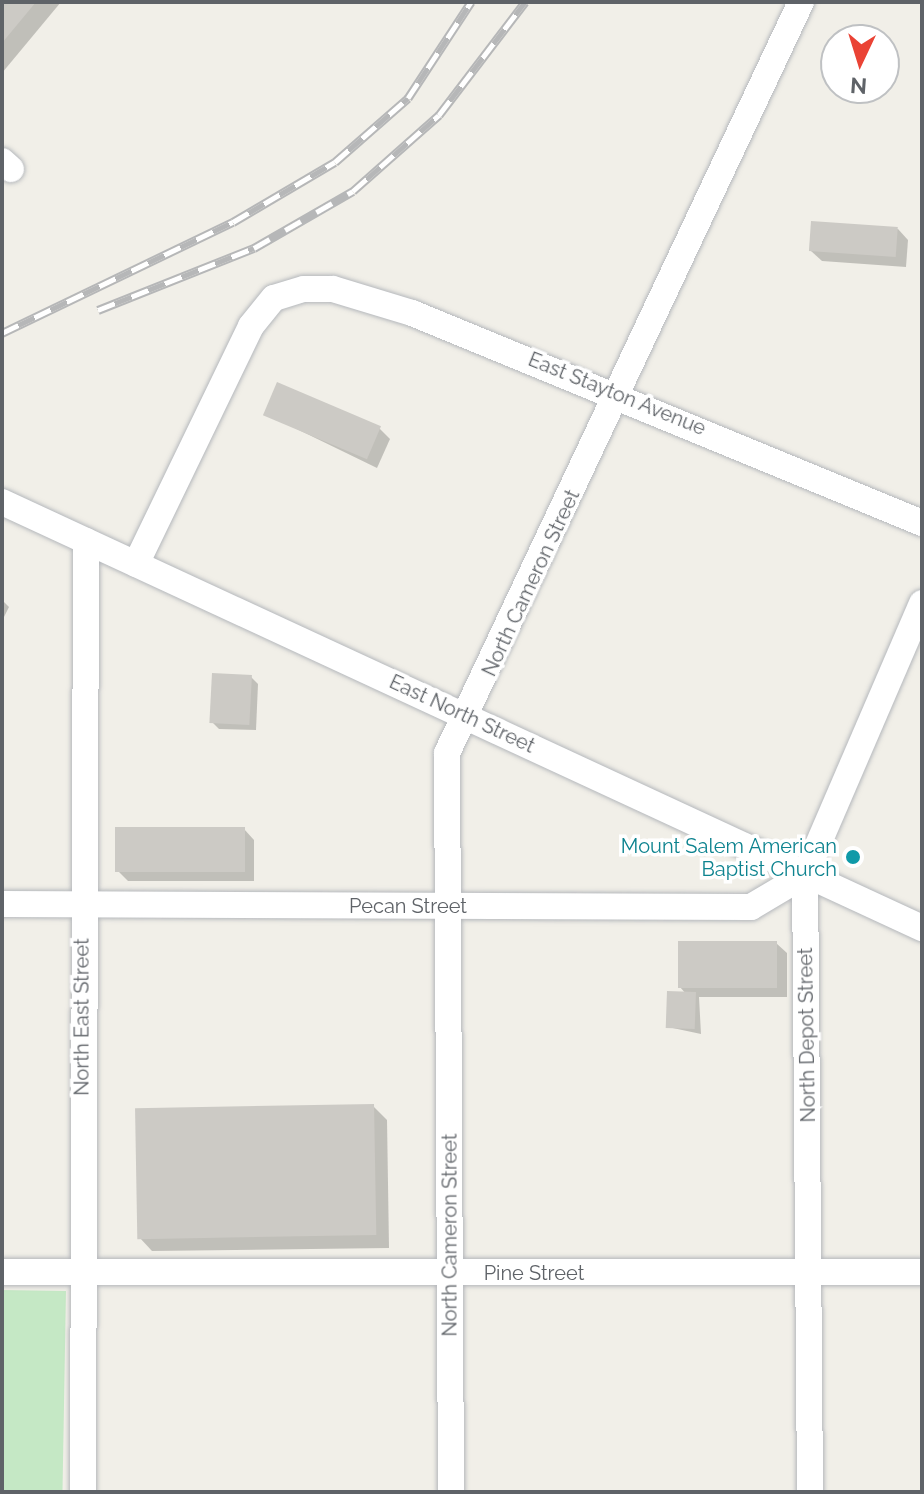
<!DOCTYPE html>
<style>
body{margin:0}
#map{position:relative;width:924px;height:1494px;overflow:hidden;background:#f1efe8;font-family:Raleway,sans-serif}
div>[style]{position:absolute}
[style*='--x']{left:calc(var(--x)*1px);top:calc(var(--y)*1px);width:calc(var(--w)*1px);rotate:calc(var(--a)*1deg)}
.green>*{inset:0;background:#c5e8c5;transform-origin:0 0}
.shadow>*{inset:0;background:#0003}
.building>*{inset:0;background:#cccac5;transform-origin:0 0}
.roads{filter:drop-shadow(0 0 2px #b5b8bc) drop-shadow(0 0 2px #b5b8bc)}
.minor>*{height:26px;margin:-13px;padding:0 13px;transform-origin:13px;border-radius:13px;background:#fff}
.rail>*{height:9px;margin-top:-4.5px;transform-origin:0;background:repeating-linear-gradient(90deg,#fff 0 18px,#b6b7b8 0 36px);box-sizing:border-box;border-block:2px solid #b6b7b8}
.dots>*{width:22px;height:22px;translate:-50% -50%;box-sizing:border-box;border:4px solid #fff;border-radius:50%}
span{translate:-50% -50%;white-space:nowrap;text-align:center;line-height:1.15;-webkit-text-stroke:7px #fff;paint-order:stroke}
.street-label{font-size:20px;color:#5f6368}
.culture-label{font-size:20px;color:#0d838f}
.right{translate:-100% -50%;text-align:right}
.frame{position:absolute;inset:0;border:4px solid #5f6368;pointer-events:none}
.north{position:absolute;left:820px;top:24px;width:80px;height:80px;box-sizing:border-box;background:#fff;border:2px solid #bfc1c3;border-radius:50%;rotate:184deg;font-size:22px;font-weight:700;line-height:32px;text-align:center;color:#5f6368}
.north::after{content:'';display:block;margin:auto;width:28px;height:36px;background:#ea4335;clip-path:polygon(50% 0,100% 100%,50% 72%,0 100%)}
</style>
<div id="map">
<div class="green">
<i style="left:2px;top:1290px;width:64px;height:202px;rotate:1deg"></i>
</div>
<div class="shadow">
<i style="clip-path:polygon(2px 2px,61px 2px,2px 73px)"></i>
<i style="clip-path:polygon(898px 229px,908px 240px,906px 267px,822px 261px,811px 251px)"></i>
<i style="clip-path:polygon(266px 414px,380px 429px,390px 439px,377px 468px)"></i>
<i style="clip-path:polygon(2px 600px,9px 607px,2px 621px)"></i>
<i style="clip-path:polygon(251px 677px,258px 684px,256px 730px,219px 729px,212px 722px)"></i>
<i style="clip-path:polygon(244px 829px,254px 840px,254px 881px,128px 881px,118px 871px)"></i>
<i style="clip-path:polygon(776px 943px,787px 953px,787px 997px,699px 997px,701px 1034px,668px 1027px,686px 994px,680px 987px)"></i>
<i style="clip-path:polygon(373px 1106px,387px 1120px,389px 1248px,152px 1251px,139px 1237px)"></i>
</div>
<div class="building">
<i style="clip-path:polygon(2px 2px,36px 2px,2px 43px)"></i>
<i style="left:811px;top:221px;width:87px;height:30px;rotate:4deg"></i>
<i style="left:277px;top:382px;width:113px;height:36px;rotate:23deg"></i>
<i style="left:212px;top:673px;width:40px;height:50px;rotate:3deg"></i>
<i style="left:245px;top:827px;width:45px;height:130px;rotate:90deg"></i>
<i style="left:678px;top:941px;width:99px;height:47px"></i>
<i style="left:667px;top:991px;width:29px;height:37px;rotate:2deg"></i>
<i style="left:374px;top:1104px;width:131px;height:239px;rotate:89deg"></i>
</div>
<div class="roads">
<div class="minor">
<i style="--x:2;--y:161;--w:12;--a:42"></i>
<i style="--x:2;--y:502;--w:1014;--a:24.85"></i>
<i style="--x:136;--y:564;--w:264;--a:-64.2"></i>
<i style="--x:251;--y:326;--w:36;--a:-51"></i>
<i style="--x:274;--y:298;--w:31;--a:-17"></i>
<i style="--x:304;--y:289;--w:29;--a:0"></i>
<i style="--x:333;--y:289;--w:83;--a:16.9"></i>
<i style="--x:412;--y:313;--w:552;--a:22.38"></i>
<i style="--x:2;--y:904;--w:749;--a:0.23"></i>
<i style="--x:751;--y:907;--w:63;--a:-30.7"></i>
<i style="--x:2;--y:1272;--w:920;--a:0"></i>
<i style="--x:83;--y:1492;--w:951;--a:-89.82"></i>
<i style="--x:451;--y:1492;--w:739;--a:-90.31"></i>
<i style="--x:447;--y:753;--w:830;--a:-64.76"></i>
<i style="--x:810;--y:1492;--w:617;--a:-90.46"></i>
<i style="--x:805;--y:875;--w:296;--a:-66.7"></i>
</div>
</div>
<div class="rail">
<i style="--x:98;--y:310;--w:168;--a:-21.7"></i>
<i style="--x:254;--y:248;--w:114;--a:-29.9"></i>
<i style="--x:353;--y:191;--w:115;--a:-41.5"></i>
<i style="--x:439;--y:115;--w:142;--a:-52.7"></i>
<i style="--x:2;--y:333;--w:256;--a:-25.7"></i>
<i style="--x:233;--y:222;--w:118;--a:-30.5"></i>
<i style="--x:335;--y:162;--w:97;--a:-41.2"></i>
<i style="--x:408;--y:98;--w:115;--a:-56.7"></i>
</div>
<div class="dots">
<i style="left:853px;top:857px;background:#0f9aa8"></i>
</div>
<div class="street-label">
<span style="left:617px;top:394px;rotate:22deg">East Stayton Avenue</span>
<span style="left:531px;top:583px;rotate:-65deg">North Cameron Street</span>
<span style="left:462px;top:714px;rotate:25deg">East North Street</span>
<span style="left:408px;top:906px">Pecan Street</span>
<span style="left:82px;top:1017px;rotate:-90deg">North East Street</span>
<span style="left:807px;top:1035px;rotate:-91deg">North Depot Street</span>
<span style="left:450px;top:1235px;rotate:-90deg">North Cameron Street</span>
<span style="left:534px;top:1273px">Pine Street</span>
</div>
<div class="culture-label">
<span class="right" style="left:837px;top:858px">Mount Salem American<br>Baptist Church</span>
</div>
<div class="frame"></div>
<div class="north">N</div>
</div>
